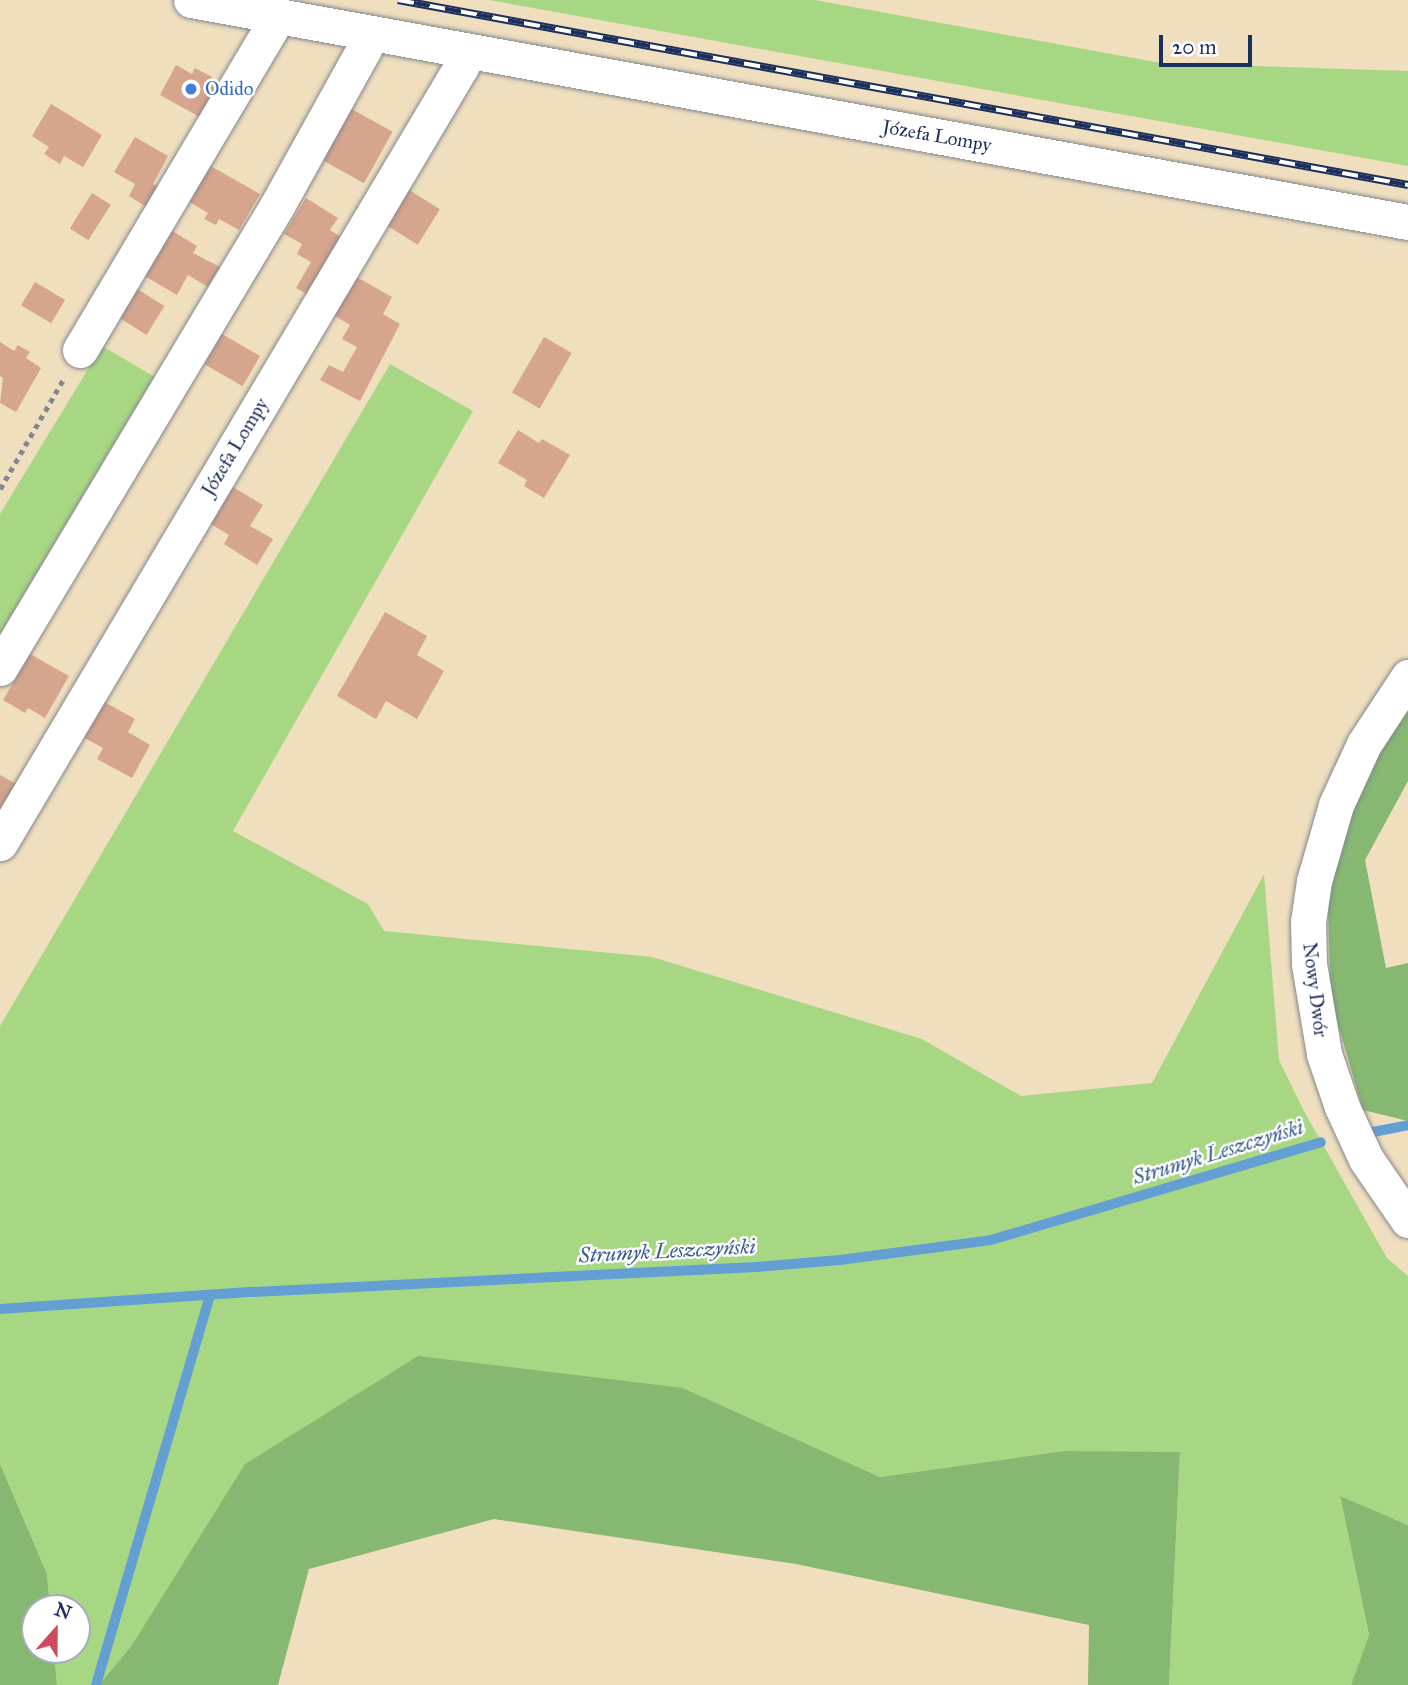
<!DOCTYPE html>
<meta charset="utf-8">
<style>
body{margin:0}
#map{position:relative;width:1408px;height:1685px;overflow:hidden;background:#efdfbf;font-family:"IM FELL Great Primer",serif}
div>[style]{position:absolute}
[style*='--x']{left:calc(var(--x)*1px);top:calc(var(--y)*1px);width:calc(var(--w)*1px);rotate:calc(var(--a)*1deg)}
.green>*{inset:0;background:#a8d784}
.forest>*{inset:0;background:#86b872}
.stream>*{height:10px;margin:-5px;padding:0 5px;transform-origin:5px;border-radius:5px;background:#639fd3}
.building>*{inset:0;background:#d5a58d;transform-origin:0 0}
.path>*{height:4.5px;margin-top:-2.25px;transform-origin:0;background:repeating-linear-gradient(90deg,#85878e 0 5px,transparent 0 10px)}
.roads{filter:drop-shadow(0 0 2px #85878e) drop-shadow(0 0 2px #85878e)}
.minor>*{height:35px;margin:-17.5px;padding:0 17.5px;transform-origin:17.5px;border-radius:17.5px;background:#fff}
.rail>*{height:8px;margin-top:-4px;transform-origin:0;background:repeating-linear-gradient(90deg,#fff 0 16px,#1b2f5e 0 32px);box-sizing:border-box;border-block:2px solid #1b2f5e}
.dots>*{width:19px;height:19px;translate:-50% -50%;box-sizing:border-box;border:4px solid #fff;border-radius:50%}
span{translate:-50% -50%;white-space:nowrap;text-align:center;line-height:1.15;-webkit-text-stroke:5px #fff;paint-order:stroke}
.shop-label{font-size:19px;color:#366cbe}
.left{translate:0 -50%;text-align:left}
.street-label{font-size:19px;color:#1b2f5e}
.water-label{font-size:21px;color:#385c8d;font-style:italic}
.north{position:absolute;left:21px;top:1594px;width:70px;height:70px;box-sizing:border-box;background:#fff;border:2px solid #a4acbf;border-radius:50%;rotate:21deg;font-size:19px;font-weight:700;line-height:28px;text-align:center;color:#1b2f5e}
.north::after{content:'';display:block;margin:auto;width:24px;height:32px;background:#d1495b;clip-path:polygon(50% 0,100% 100%,50% 72%,0 100%)}
.scale{position:absolute;left:1159px;top:35px;width:93px;height:32px;box-sizing:border-box;border:4px solid #1b2f5e;border-top:0;padding-left:9px;font-size:21px;line-height:24px;white-space:nowrap;color:#1b2f5e;-webkit-text-stroke:5px #fff;paint-order:stroke}
</style>
<div id="map">
<div class="green">
<i style="clip-path:polygon(489px 0,815px 0,1161px 63px,1408px 71px,1408px 166px)"></i>
<i style="clip-path:polygon(102px 346px,155px 377px,0 635px,0 514px)"></i>
<i style="clip-path:polygon(390px 364px,473px 411px,233px 831px,368px 904px,384px 931px,652px 957px,922px 1039px,1021px 1096px,1152px 1083px,1264px 874px,1279px 1060px,1305px 1113px,1387px 1258px,1408px 1276px,1408px 1525px,1340px 1497px,1369px 1636px,1351px 1685px,1169px 1685px,1180px 1453px,1063px 1451px,880px 1477px,683px 1388px,132px 1645px,99px 1685px,57px 1685px,54px 1650px,77px 1650px,77px 1608px,50px 1608px,47px 1574px,0 1464px,0 1026px)"></i>
</div>
<div class="forest">
<i style="clip-path:polygon(1408px 708px,1408px 781px,1365px 860px,1386px 968px,1408px 963px,1408px 1121px,1363px 1110px,1331px 1000px,1327px 883px,1362px 777px)"></i>
<i style="clip-path:polygon(418px 1356px,683px 1388px,880px 1477px,1063px 1451px,1180px 1452px,1169px 1685px,1088px 1685px,1089px 1625px,796px 1564px,494px 1519px,309px 1569px,278px 1685px,99px 1685px,132px 1645px,245px 1464px)"></i>
<i style="clip-path:polygon(0 1464px,47px 1574px,50px 1608px,35px 1608px,35px 1650px,54px 1650px,57px 1685px,0 1685px)"></i>
<i style="clip-path:polygon(1340px 1496px,1408px 1525px,1408px 1685px,1351px 1685px,1369px 1635px)"></i>
</div>
<div class="stream">
<i style="--x:1373;--y:1132;--w:36;--a:-11"></i>
<i style="--x:0;--y:1309;--w:253;--a:-3.9"></i>
<i style="--x:252;--y:1292;--w:505;--a:-2.84"></i>
<i style="--x:756;--y:1267;--w:84;--a:-4.8"></i>
<i style="--x:840;--y:1260;--w:152;--a:-7.5"></i>
<i style="--x:991;--y:1240;--w:344;--a:-16.5"></i>
<i style="--x:96;--y:1685;--w:406;--a:-73.7"></i>
</div>
<div class="building">
<i style="clip-path:polygon(176px 65px,192px 74px,195px 68px,212px 77px,208px 83px,221px 91px,205px 120px,160px 95px)"></i>
<i style="clip-path:polygon(51px 104px,102px 135px,83px 167px,64px 156px,60px 164px,44px 154px,49px 147px,32px 136px)"></i>
<i style="left:348px;top:107px;width:51px;height:59px;rotate:29deg"></i>
<i style="clip-path:polygon(135px 137px,168px 156px,153px 184px,160px 188px,148px 208px,129px 196px,135px 184px,114px 172px)"></i>
<i style="clip-path:polygon(207px 164px,260px 194px,239px 230px,219px 219px,216px 225px,204px 219px,208px 213px,186px 200px)"></i>
<i style="left:406px;top:188px;width:40px;height:42px;rotate:32deg"></i>
<i style="left:92px;top:193px;width:22px;height:42px;rotate:32deg"></i>
<i style="clip-path:polygon(306px 198px,338px 218px,330px 230px,346px 240px,312px 297px,296px 288px,311px 262px,297px 254px,302px 244px,284px 234px)"></i>
<i style="clip-path:polygon(169px 229px,197px 246px,193px 253px,220px 267px,208px 287px,188px 275px,177px 295px,143px 275px)"></i>
<i style="clip-path:polygon(353px 275px,392px 297px,383px 314px,400px 324px,360px 401px,320px 380px,329px 365px,343px 372px,357px 347px,342px 339px,350px 325px,332px 314px)"></i>
<i style="left:35px;top:282px;width:35px;height:27px;rotate:31deg"></i>
<i style="left:134px;top:287px;width:36px;height:34px;rotate:32deg"></i>
<i style="left:222px;top:334px;width:44px;height:35px;rotate:30deg"></i>
<i style="left:544px;top:337px;width:32px;height:64px;rotate:30deg"></i>
<i style="clip-path:polygon(0 342px,14px 351px,18px 345px,30px 352px,26px 358px,41px 368px,16px 412px,0 403px,3px 378px,0 376px)"></i>
<i style="clip-path:polygon(518px 430px,539px 443px,542px 439px,570px 455px,544px 498px,524px 486px,527px 480px,498px 463px)"></i>
<i style="clip-path:polygon(226px 483px,263px 505px,250px 526px,273px 539px,257px 565px,224px 544px,229px 535px,204px 520px)"></i>
<i style="clip-path:polygon(385px 612px,427px 636px,417px 655px,444px 671px,417px 719px,386px 701px,376px 719px,337px 696px)"></i>
<i style="clip-path:polygon(30px 654px,69px 676px,45px 718px,28px 708px,25px 713px,3px 700px)"></i>
<i style="clip-path:polygon(99px 699px,135px 719px,128px 732px,150px 745px,132px 778px,97px 759px,103px 748px,79px 735px)"></i>
<i style="clip-path:polygon(0 775px,16px 784px,0 811px)"></i>
</div>
<div class="path">
<i style="--x:0;--y:489;--w:128;--a:-60"></i>
</div>
<div class="roads">
<div class="minor">
<i style="--x:191;--y:0;--w:1237;--a:10.34"></i>
<i style="--x:80;--y:350;--w:372;--a:-59.3"></i>
<i style="--x:270;--y:30;--w:16;--a:-68"></i>
<i style="--x:0;--y:668;--w:541;--a:-59.07"></i>
<i style="--x:278;--y:204;--w:177;--a:-61"></i>
<i style="--x:364;--y:49;--w:17;--a:-69"></i>
<i style="--x:1408;--y:677;--w:80;--a:123.3"></i>
<i style="--x:1364;--y:744;--w:67;--a:114.7"></i>
<i style="--x:1336;--y:805;--w:79;--a:106.1"></i>
<i style="--x:1314;--y:881;--w:41;--a:98.3"></i>
<i style="--x:1308;--y:922;--w:42;--a:88.6"></i>
<i style="--x:1309;--y:964;--w:91;--a:80.5"></i>
<i style="--x:1324;--y:1054;--w:56;--a:71.2"></i>
<i style="--x:1342;--y:1107;--w:57;--a:65.2"></i>
<i style="--x:1366;--y:1159;--w:74;--a:55.5"></i>
<i style="--x:0;--y:843;--w:903;--a:-59.29"></i>
<i style="--x:461;--y:67;--w:17;--a:-73"></i>
</div>
</div>
<div class="rail">
<i style="--x:398;--y:0;--w:1027;--a:10.38"></i>
</div>
<div class="dots">
<i style="left:191px;top:89px;background:#3f7fe0"></i>
</div>
<div class="shop-label">
<span class="left" style="left:205px;top:89px">Odido</span>
</div>
<div class="street-label">
<span style="left:937px;top:136px;rotate:10deg">Józefa Lompy</span>
<span style="left:235px;top:447px;rotate:-59deg">Józefa Lompy</span>
<span style="left:1315px;top:990px;rotate:83deg">Nowy Dwór</span>
</div>
<div class="water-label">
<span style="left:1218px;top:1152px;rotate:-17deg">Strumyk Leszczyński</span>
<span style="left:667px;top:1251px;rotate:-3deg">Strumyk Leszczyński</span>
</div>
<div class="north">N</div>
<div class="scale">20 m</div>
</div>
